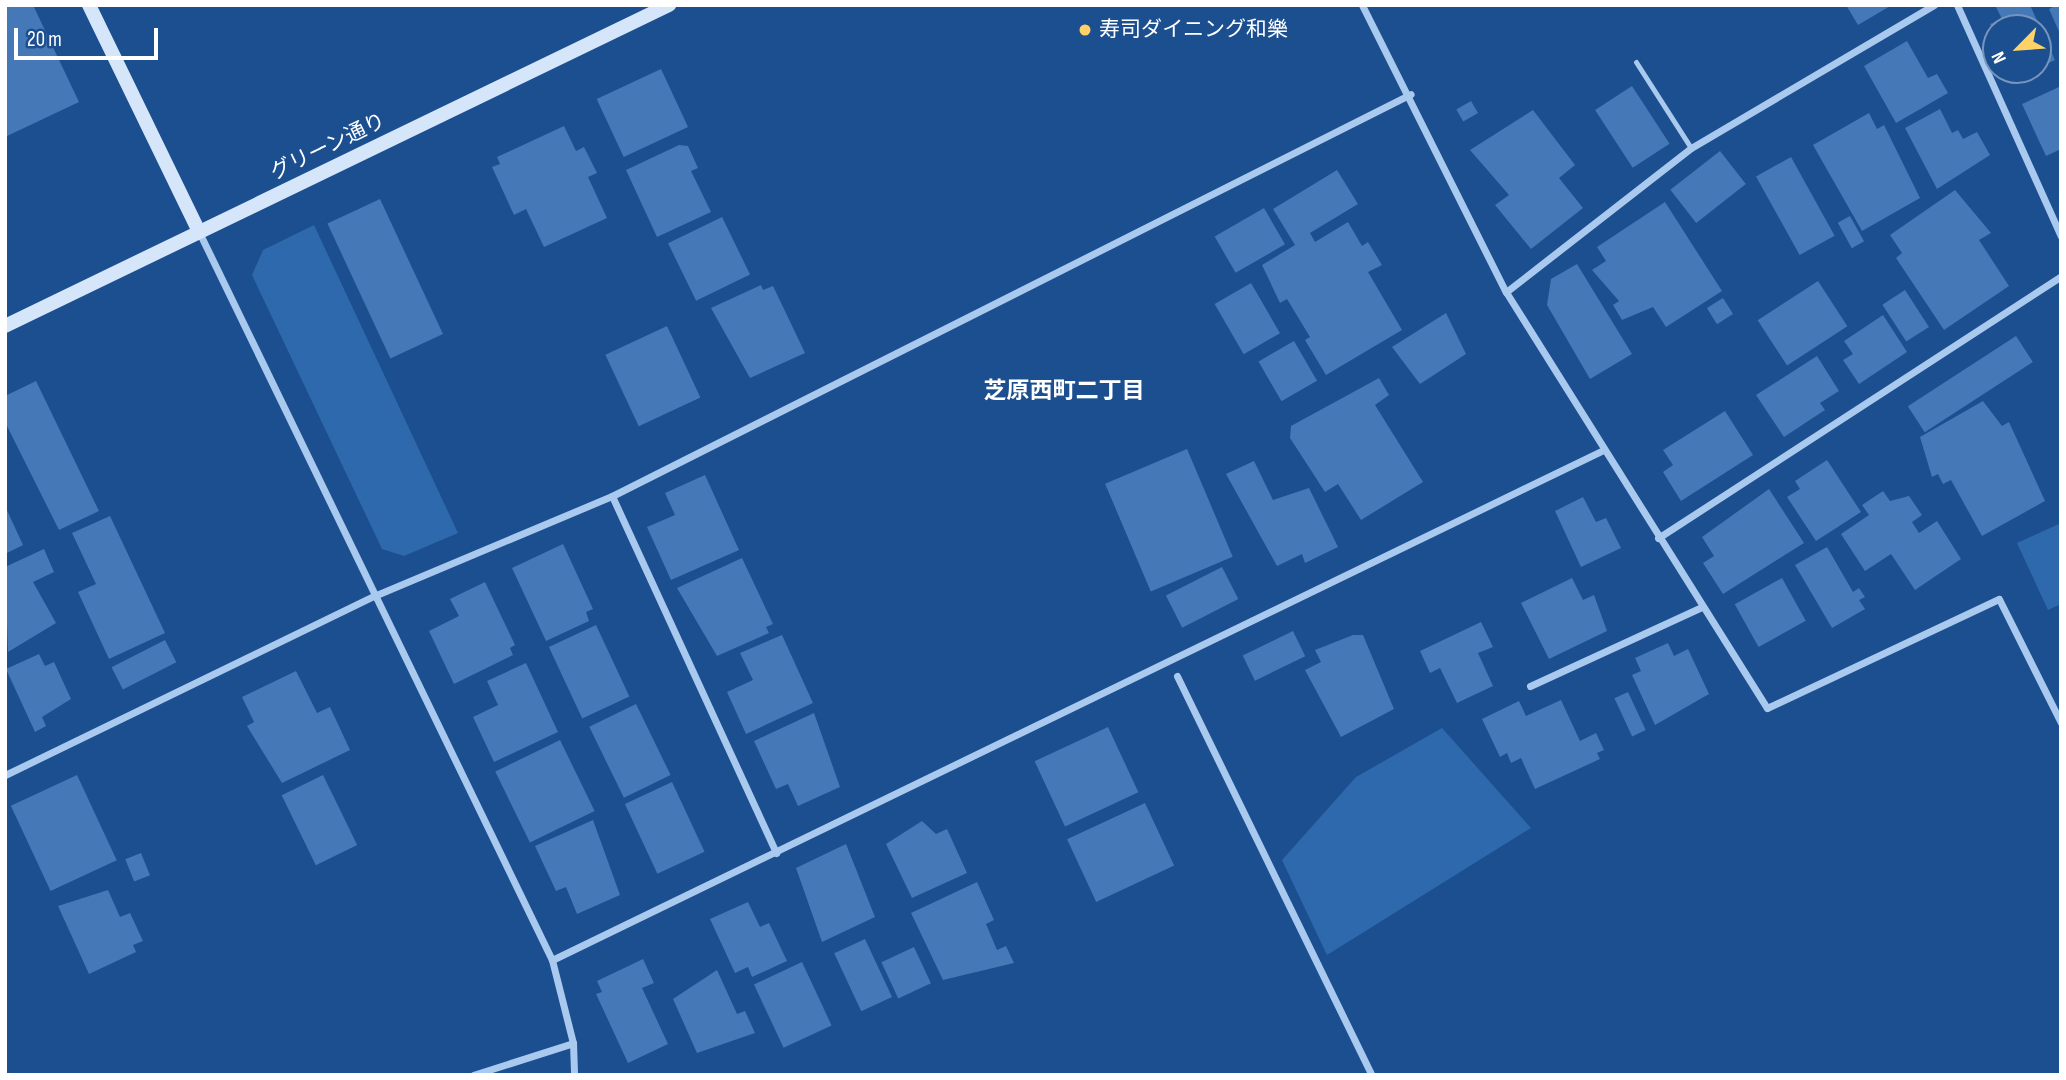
<!DOCTYPE html>
<meta charset="utf-8">
<style>
body{margin:0}
#map{position:relative;width:2066px;height:1080px;overflow:hidden;background:#1b4f8f;font-family:"Sofia Sans Condensed","Noto Sans JP",sans-serif}
div>[style]{position:absolute}
[style*='--x']{left:calc(var(--x)*1px);top:calc(var(--y)*1px);width:calc(var(--w)*1px);rotate:calc(var(--a)*1deg)}
.green>*{inset:0;background:#2e69ad}
.building>*{inset:0;background:#4478b7;transform-origin:0 0}
.lane>*{height:5px;margin:-2.5px;padding:0 2.5px;transform-origin:2.5px;border-radius:2.5px;background:#a9c9ee}
.street>*{height:7px;margin:-3.5px;padding:0 3.5px;transform-origin:3.5px;border-radius:3.5px;background:#a9c9ee}
.secondary>*{height:14px;margin:-7px;padding:0 7px;transform-origin:7px;border-radius:7px;background:#d6e6fa}
.dots>*{width:19px;height:19px;translate:-50% -50%;box-sizing:border-box;border:4px solid #1b4f8f;border-radius:50%}
span{translate:-50% -50%;white-space:nowrap;text-align:center;line-height:1.15;-webkit-text-stroke:7px #1b4f8f;paint-order:stroke}
.poi-label{font-size:21px;color:#fff}
.left{translate:0 -50%;text-align:left}
.street-label{font-size:21px;color:#fff}
.neighbourhood-label{font-size:23px;color:#fff;font-weight:700}
.frame{position:absolute;inset:0;border:7px solid #fff;pointer-events:none}
.north{position:absolute;left:1982px;top:14px;width:70px;height:70px;box-sizing:border-box;background:#1b4f8f;border:2px solid #7695bc;border-radius:50%;rotate:245deg;font-size:19px;font-weight:700;line-height:28px;text-align:center;color:#fff}
.north::after{content:'';display:block;margin:auto;width:24px;height:32px;background:#ffd166;clip-path:polygon(50% 0,100% 100%,50% 72%,0 100%)}
.scale{position:absolute;left:14px;top:28px;width:144px;height:32px;box-sizing:border-box;border:4px solid #fff;border-top:0;padding-left:9px;font-size:21px;line-height:24px;white-space:nowrap;color:#fff;-webkit-text-stroke:5px #1b4f8f;paint-order:stroke}
</style>
<div id="map">
<div class="green">
<i style="clip-path:polygon(314px 225px,458px 533px,404px 556px,382px 549px,252px 275px,263px 250px)"></i>
<i style="clip-path:polygon(2061px 523px,2061px 604px,2048px 610px,2017px 543px)"></i>
<i style="clip-path:polygon(1442px 728px,1531px 828px,1327px 955px,1282px 860px,1356px 777px)"></i>
</div>
<div class="building">
<i style="clip-path:polygon(5px 5px,33px 5px,79px 102px,5px 137px)"></i>
<i style="clip-path:polygon(1846px 5px,1892px 5px,1858px 25px)"></i>
<i style="clip-path:polygon(2030px 5px,2055px 60px,2038px 68px,2038px 28px,1996px 28px,1996px 37px,1990px 24px,2002px 19px,1996px 7px)"></i>
<i style="clip-path:polygon(2057px 5px,2061px 5px,2061px 36px,2049px 9px)"></i>
<i style="clip-path:polygon(1907px 41px,1928px 78px,1937px 74px,1948px 93px,1896px 123px,1864px 66px)"></i>
<i style="left:661px;top:69px;width:64px;height:71px;rotate:65deg"></i>
<i style="clip-path:polygon(2011px 70px,2033px 70px,2015px 78px)"></i>
<i style="left:1632px;top:86px;width:69px;height:44px;rotate:57deg"></i>
<i style="clip-path:polygon(2061px 86px,2061px 149px,2046px 156px,2022px 104px)"></i>
<i style="left:1471px;top:101px;width:14px;height:17px;rotate:60deg"></i>
<i style="clip-path:polygon(1940px 109px,1952px 133px,1958px 130px,1963px 139px,1977px 132px,1990px 155px,1937px 189px,1905px 128px)"></i>
<i style="clip-path:polygon(1533px 110px,1575px 165px,1559px 178px,1583px 208px,1531px 249px,1495px 205px,1509px 195px,1470px 150px)"></i>
<i style="clip-path:polygon(1869px 113px,1877px 129px,1884px 125px,1920px 198px,1862px 231px,1813px 145px)"></i>
<i style="clip-path:polygon(564px 126px,576px 151px,584px 147px,597px 173px,588px 177px,607px 218px,544px 247px,526px 209px,514px 215px,492px 167px,500px 164px,497px 157px)"></i>
<i style="clip-path:polygon(679px 145px,688px 146px,698px 168px,691px 171px,711px 212px,657px 237px,626px 170px)"></i>
<i style="left:1720px;top:151px;width:42px;height:63px;rotate:52deg"></i>
<i style="left:1791px;top:157px;width:90px;height:40px;rotate:61deg"></i>
<i style="clip-path:polygon(1337px 170px,1358px 204px,1310px 233px,1315px 242px,1348px 222px,1362px 246px,1368px 242px,1382px 265px,1368px 272px,1402px 330px,1326px 375px,1305px 340px,1310px 337px,1287px 299px,1280px 303px,1262px 265px,1295px 245px,1273px 209px)"></i>
<i style="clip-path:polygon(1955px 190px,1991px 233px,1979px 240px,2009px 286px,1944px 330px,1896px 258px,1902px 253px,1890px 235px)"></i>
<i style="left:380px;top:199px;width:149px;height:58px;rotate:65deg"></i>
<i style="clip-path:polygon(1665px 202px,1722px 291px,1666px 327px,1653px 307px,1622px 320px,1613px 305px,1619px 301px,1592px 270px,1606px 261px,1597px 247px)"></i>
<i style="left:1264px;top:208px;width:42px;height:57px;rotate:60deg"></i>
<i style="left:1850px;top:216px;width:29px;height:14px;rotate:61deg"></i>
<i style="left:722px;top:217px;width:64px;height:60px;rotate:64deg"></i>
<i style="clip-path:polygon(1577px 264px,1632px 354px,1590px 379px,1547px 305px,1551px 279px)"></i>
<i style="left:1818px;top:281px;width:54px;height:72px;rotate:57deg"></i>
<i style="left:1251px;top:283px;width:58px;height:42px;rotate:60deg"></i>
<i style="clip-path:polygon(761px 285px,763px 290px,773px 286px,805px 353px,750px 378px,711px 308px)"></i>
<i style="left:1905px;top:290px;width:44px;height:27px;rotate:57deg"></i>
<i style="left:1723px;top:298px;width:19px;height:19px;rotate:58deg"></i>
<i style="clip-path:polygon(1446px 313px,1466px 354px,1420px 384px,1392px 347px)"></i>
<i style="clip-path:polygon(1883px 315px,1907px 352px,1859px 384px,1843px 360px,1853px 354px,1844px 341px)"></i>
<i style="left:667px;top:326px;width:79px;height:68px;rotate:65deg"></i>
<i style="left:2016px;top:336px;width:31px;height:129px;rotate:57deg"></i>
<i style="left:1294px;top:341px;width:46px;height:41px;rotate:60deg"></i>
<i style="clip-path:polygon(1817px 356px,1839px 391px,1820px 403px,1825px 410px,1784px 437px,1756px 395px)"></i>
<i style="clip-path:polygon(1379px 378px,1389px 395px,1375px 405px,1423px 482px,1361px 520px,1338px 484px,1325px 492px,1290px 438px,1291px 426px)"></i>
<i style="clip-path:polygon(36px 381px,99px 511px,59px 530px,5px 422px,5px 396px)"></i>
<i style="clip-path:polygon(1983px 401px,2002px 426px,2009px 422px,2045px 501px,1982px 536px,1951px 480px,1943px 484px,1938px 474px,1932px 477px,1920px 437px)"></i>
<i style="clip-path:polygon(1725px 411px,1753px 455px,1681px 501px,1663px 472px,1673px 465px,1663px 450px)"></i>
<i style="left:1187px;top:449px;width:117px;height:89px;rotate:67deg"></i>
<i style="clip-path:polygon(1827px 460px,1861px 512px,1816px 541px,1787px 497px,1800px 489px,1795px 481px)"></i>
<i style="clip-path:polygon(1254px 461px,1273px 500px,1309px 488px,1338px 547px,1305px 563px,1302px 554px,1277px 566px,1226px 474px)"></i>
<i style="clip-path:polygon(705px 475px,739px 550px,671px 580px,647px 527px,675px 515px,665px 493px)"></i>
<i style="clip-path:polygon(1769px 489px,1804px 543px,1723px 594px,1703px 563px,1714px 556px,1702px 537px)"></i>
<i style="clip-path:polygon(1883px 491px,1890px 501px,1909px 496px,1922px 515px,1912px 522px,1919px 533px,1937px 521px,1961px 559px,1915px 590px,1891px 554px,1865px 571px,1841px 534px,1869px 515px,1862px 505px)"></i>
<i style="clip-path:polygon(1583px 497px,1596px 522px,1606px 518px,1621px 548px,1581px 567px,1555px 511px)"></i>
<i style="clip-path:polygon(5px 506px,23px 545px,5px 554px)"></i>
<i style="clip-path:polygon(110px 516px,165px 633px,109px 659px,78px 592px,96px 584px,72px 533px)"></i>
<i style="clip-path:polygon(563px 544px,593px 609px,586px 612px,589px 621px,546px 641px,512px 568px)"></i>
<i style="clip-path:polygon(1827px 547px,1853px 592px,1859px 588px,1865px 597px,1859px 600px,1865px 609px,1832px 628px,1795px 565px)"></i>
<i style="clip-path:polygon(44px 549px,54px 572px,33px 582px,56px 623px,8px 652px,5px 567px)"></i>
<i style="clip-path:polygon(742px 558px,773px 624px,766px 627px,769px 633px,717px 656px,677px 588px)"></i>
<i style="left:1222px;top:567px;width:36px;height:63px;rotate:63deg"></i>
<i style="clip-path:polygon(1572px 578px,1583px 600px,1594px 595px,1607px 631px,1549px 659px,1521px 603px)"></i>
<i style="left:1782px;top:578px;width:49px;height:54px;rotate:61deg"></i>
<i style="clip-path:polygon(485px 582px,515px 645px,510px 648px,513px 655px,454px 684px,429px 631px,459px 616px,450px 599px)"></i>
<i style="clip-path:polygon(1481px 622px,1493px 647px,1478px 653px,1493px 686px,1457px 703px,1440px 668px,1430px 673px,1420px 651px)"></i>
<i style="left:596px;top:625px;width:79px;height:52px;rotate:65deg"></i>
<i style="left:1293px;top:631px;width:28px;height:56px;rotate:64deg"></i>
<i style="clip-path:polygon(782px 635px,813px 703px,746px 734px,727px 692px,753px 680px,740px 653px)"></i>
<i style="clip-path:polygon(1353px 635px,1363px 635px,1394px 709px,1341px 737px,1305px 670px,1321px 662px,1315px 650px)"></i>
<i style="left:165px;top:640px;width:25px;height:60px;rotate:63deg"></i>
<i style="clip-path:polygon(1668px 643px,1674px 656px,1688px 649px,1709px 694px,1655px 725px,1632px 675px,1641px 671px,1635px 658px)"></i>
<i style="clip-path:polygon(39px 654px,45px 666px,54px 662px,71px 699px,42px 717px,46px 726px,35px 732px,6px 669px)"></i>
<i style="clip-path:polygon(526px 663px,558px 732px,494px 762px,473px 717px,498px 705px,487px 681px)"></i>
<i style="clip-path:polygon(296px 671px,317px 713px,330px 707px,350px 750px,282px 783px,247px 726px,254px 722px,242px 697px)"></i>
<i style="left:1628px;top:692px;width:42px;height:15px;rotate:65deg"></i>
<i style="clip-path:polygon(1561px 700px,1580px 741px,1596px 733px,1604px 750px,1597px 753px,1600px 759px,1535px 789px,1521px 758px,1511px 763px,1507px 753px,1500px 757px,1482px 719px,1519px 701px,1526px 716px)"></i>
<i style="left:636px;top:704px;width:79px;height:52px;rotate:64deg"></i>
<i style="clip-path:polygon(814px 713px,840px 787px,798px 806px,788px 784px,776px 789px,754px 741px)"></i>
<i style="left:1108px;top:727px;width:72px;height:81px;rotate:65deg"></i>
<i style="left:560px;top:740px;width:79px;height:72px;rotate:64deg"></i>
<i style="left:77px;top:775px;width:94px;height:73px;rotate:65deg"></i>
<i style="left:323px;top:775px;width:78px;height:46px;rotate:64deg"></i>
<i style="left:672px;top:782px;width:77px;height:52px;rotate:65deg"></i>
<i style="left:1145px;top:803px;width:69px;height:86px;rotate:65deg"></i>
<i style="clip-path:polygon(593px 820px,620px 895px,577px 914px,566px 887px,556px 891px,535px 846px)"></i>
<i style="clip-path:polygon(922px 821px,936px 834px,947px 829px,967px 873px,912px 898px,886px 844px)"></i>
<i style="clip-path:polygon(846px 844px,875px 917px,822px 942px,796px 868px)"></i>
<i style="left:141px;top:853px;width:24px;height:17px;rotate:68deg"></i>
<i style="clip-path:polygon(977px 882px,994px 920px,986px 924px,997px 950px,1006px 946px,1014px 963px,943px 980px,911px 913px)"></i>
<i style="clip-path:polygon(108px 890px,120px 917px,130px 913px,143px 941px,133px 945px,136px 952px,89px 974px,58px 906px)"></i>
<i style="clip-path:polygon(748px 902px,760px 927px,769px 923px,787px 961px,752px 977px,748px 967px,735px 973px,710px 919px)"></i>
<i style="left:865px;top:939px;width:64px;height:34px;rotate:65deg"></i>
<i style="left:914px;top:947px;width:40px;height:36px;rotate:65deg"></i>
<i style="clip-path:polygon(643px 959px,654px 983px,642px 988px,668px 1044px,628px 1063px,596px 994px,602px 992px,597px 981px)"></i>
<i style="left:802px;top:962px;width:70px;height:53px;rotate:65deg"></i>
<i style="clip-path:polygon(717px 970px,737px 1014px,745px 1011px,755px 1033px,697px 1053px,673px 999px)"></i>
</div>
<div class="lane">
<i style="--x:1636;--y:62;--w:102;--a:57.4"></i>
</div>
<div class="street">
<i style="--x:1362;--y:5;--w:321;--a:63.4"></i>
<i style="--x:1506;--y:292;--w:491;--a:57.9"></i>
<i style="--x:1767;--y:708;--w:256;--a:-25.2"></i>
<i style="--x:1999;--y:599;--w:139;--a:63.4"></i>
<i style="--x:1957;--y:5;--w:253;--a:65.8"></i>
<i style="--x:199;--y:232;--w:809;--a:64.13"></i>
<i style="--x:552;--y:960;--w:86;--a:75.8"></i>
<i style="--x:573;--y:1043;--w:32;--a:88"></i>
<i style="--x:1506;--y:292;--w:234;--a:-37.9"></i>
<i style="--x:1691;--y:148;--w:282;--a:-30.5"></i>
<i style="--x:612;--y:496;--w:393;--a:65.3"></i>
<i style="--x:1658;--y:538;--w:481;--a:-33"></i>
<i style="--x:1177;--y:676;--w:444;--a:64"></i>
<i style="--x:1530;--y:686;--w:189;--a:-24.7"></i>
<i style="--x:5;--y:775;--w:410;--a:-25.9"></i>
<i style="--x:374;--y:596;--w:258;--a:-22.8"></i>
<i style="--x:612;--y:496;--w:894;--a:-26.71"></i>
<i style="--x:552;--y:960;--w:1166;--a:-25.88"></i>
<i style="--x:473;--y:1075;--w:105;--a:-17.7"></i>
</div>
<div class="secondary">
<i style="--x:89;--y:5;--w:252;--a:64.1"></i>
<i style="--x:5;--y:326;--w:738;--a:-25.8"></i>
</div>
<div class="dots">
<i style="left:1085px;top:30px;background:#ffd166"></i>
</div>
<div class="poi-label">
<span class="left" style="left:1099px;top:30px">寿司ダイニング和樂</span>
</div>
<div class="street-label">
<span style="left:328px;top:147px;rotate:-26deg">グリーン通り</span>
</div>
<div class="neighbourhood-label">
<span style="left:1064px;top:391px">芝原西町二丁目</span>
</div>
<div class="frame"></div>
<div class="north">N</div>
<div class="scale">20 m</div>
</div>
